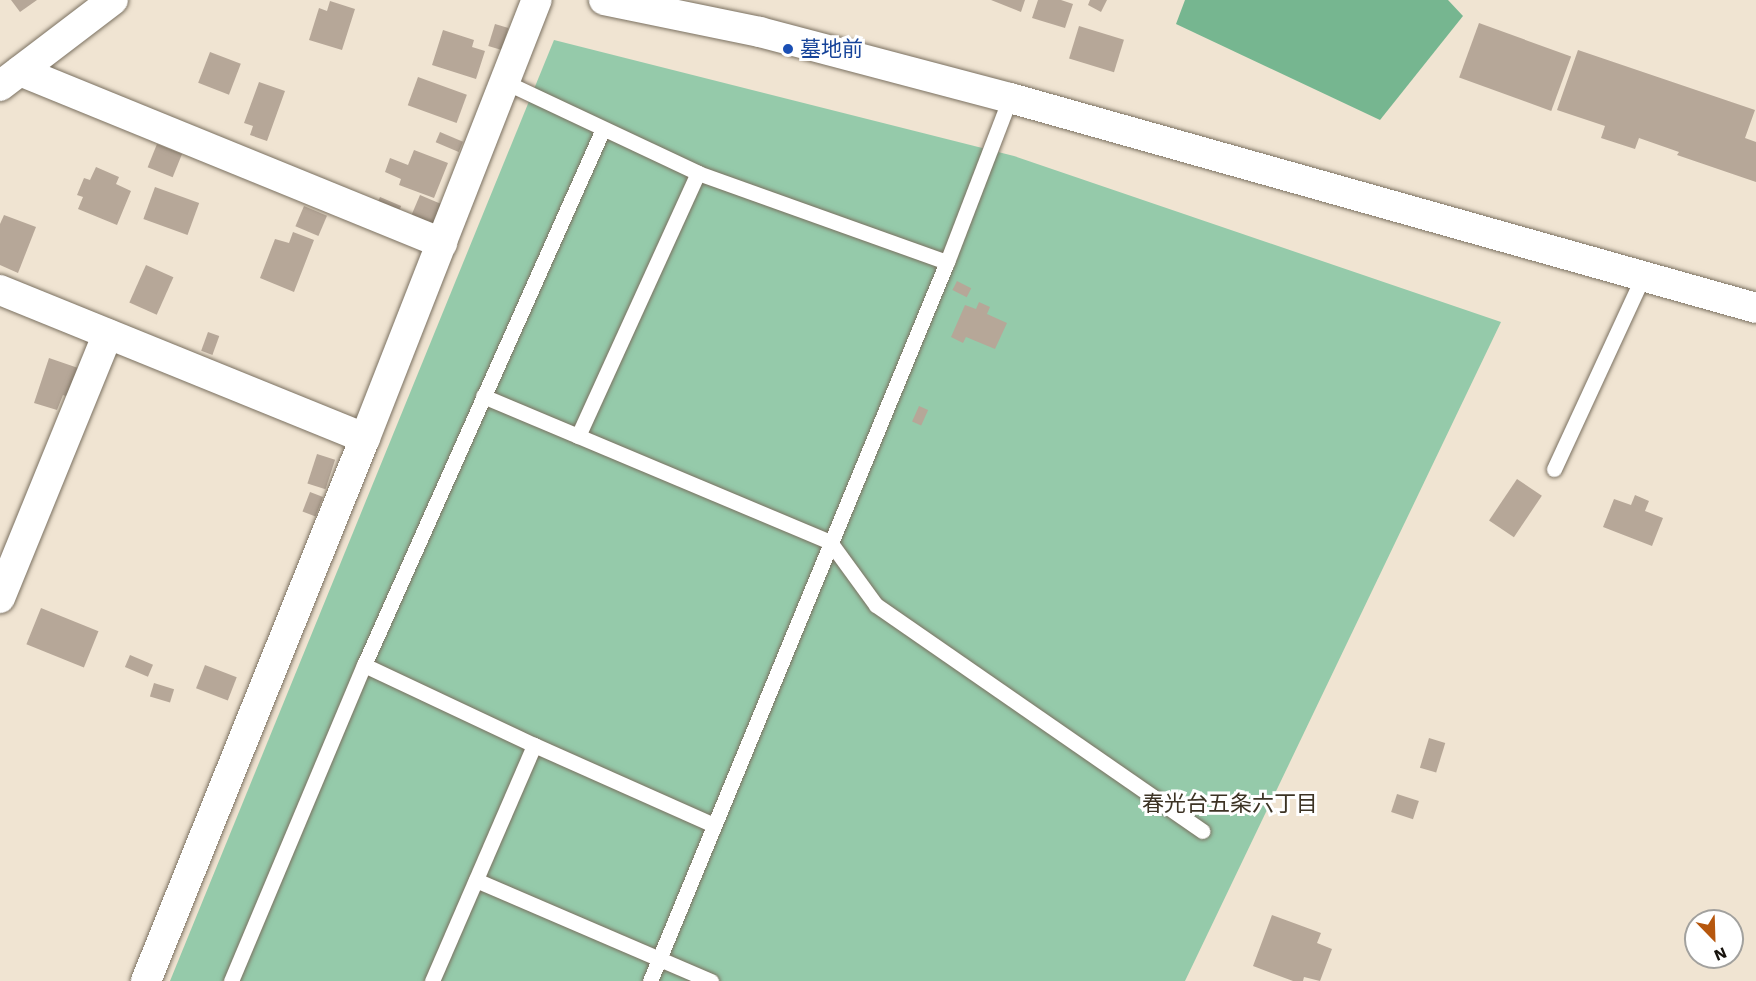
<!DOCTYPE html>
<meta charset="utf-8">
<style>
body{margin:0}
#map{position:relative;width:1756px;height:981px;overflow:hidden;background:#f0e4d2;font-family:"Work Sans","Noto Sans JP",sans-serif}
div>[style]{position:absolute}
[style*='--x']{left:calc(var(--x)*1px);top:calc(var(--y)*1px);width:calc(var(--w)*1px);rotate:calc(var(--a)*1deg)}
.green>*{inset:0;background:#95caaa}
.forest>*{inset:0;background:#76b690}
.building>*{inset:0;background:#b6a798;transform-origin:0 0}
.roads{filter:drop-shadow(0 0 2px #7a7060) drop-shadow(0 0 2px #7a7060)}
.lane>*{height:15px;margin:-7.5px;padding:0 7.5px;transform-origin:7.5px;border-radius:7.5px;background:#fff}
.street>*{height:30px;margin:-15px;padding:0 15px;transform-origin:15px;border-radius:15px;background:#fff}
.dots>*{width:16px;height:16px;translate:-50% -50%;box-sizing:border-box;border:3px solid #fff;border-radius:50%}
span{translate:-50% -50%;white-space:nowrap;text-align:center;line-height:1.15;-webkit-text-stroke:6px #fff;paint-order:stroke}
.transit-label{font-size:21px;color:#164399}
.left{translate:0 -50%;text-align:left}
.neighbourhood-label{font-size:22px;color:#3c3324}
.north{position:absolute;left:1684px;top:909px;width:60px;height:60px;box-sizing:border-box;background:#fff;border:2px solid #a2a19e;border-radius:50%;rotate:157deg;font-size:16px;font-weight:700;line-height:24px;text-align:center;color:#17130d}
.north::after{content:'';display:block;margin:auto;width:21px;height:27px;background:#b6570e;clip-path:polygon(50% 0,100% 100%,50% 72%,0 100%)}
</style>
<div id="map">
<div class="green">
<i style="clip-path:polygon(554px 40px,1014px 156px,1501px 322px,1185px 981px,170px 981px)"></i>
</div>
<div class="forest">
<i style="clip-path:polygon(1185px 0,1448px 0,1463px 16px,1380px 120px,1176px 24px)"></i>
</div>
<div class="building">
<i style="clip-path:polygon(11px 0,37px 0,20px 12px)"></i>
<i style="clip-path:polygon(991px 0,1025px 0,1021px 12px)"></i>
<i style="clip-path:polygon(1038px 0,1061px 0,1073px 4px,1065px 28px,1032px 18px)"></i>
<i style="clip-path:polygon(1090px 0,1107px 0,1101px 12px,1088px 5px)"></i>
<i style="clip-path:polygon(330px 1px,355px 9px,342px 50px,309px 40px,319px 8px,327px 11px)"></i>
<i style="left:1479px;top:23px;width:98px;height:58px;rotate:20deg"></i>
<i style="left:495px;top:24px;width:14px;height:23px;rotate:17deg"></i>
<i style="left:1079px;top:26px;width:47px;height:34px;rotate:17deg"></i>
<i style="clip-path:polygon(443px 30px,474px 40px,472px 47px,485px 51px,476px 79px,432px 65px)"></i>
<i style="clip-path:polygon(1578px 50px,1755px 110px,1745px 138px,1756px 142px,1756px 182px,1677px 155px,1679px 152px,1639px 138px,1635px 149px,1601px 138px,1605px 126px,1557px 110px)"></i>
<i style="left:210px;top:52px;width:33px;height:33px;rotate:21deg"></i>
<i style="left:418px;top:77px;width:52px;height:30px;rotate:20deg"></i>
<i style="clip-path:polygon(259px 82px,285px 91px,267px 141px,250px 135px,253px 126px,244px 123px)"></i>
<i style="left:440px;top:132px;width:25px;height:11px;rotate:23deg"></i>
<i style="left:157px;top:144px;width:27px;height:25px;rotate:22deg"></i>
<i style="clip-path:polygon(414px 150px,448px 163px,434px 198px,399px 185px,401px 179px,385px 172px,390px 158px,408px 165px)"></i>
<i style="clip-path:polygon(96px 167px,119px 177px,116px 184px,131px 191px,117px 225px,78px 209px,83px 197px,77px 195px,84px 178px,90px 180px)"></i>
<i style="left:155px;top:187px;width:47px;height:34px;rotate:20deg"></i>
<i style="left:420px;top:195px;width:23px;height:25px;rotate:23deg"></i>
<i style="left:380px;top:197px;width:23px;height:10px;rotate:23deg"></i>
<i style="left:304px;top:206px;width:25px;height:22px;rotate:23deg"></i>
<i style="clip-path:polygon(4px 215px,36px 227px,18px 273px,0 265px,0 224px)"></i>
<i style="clip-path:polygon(293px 232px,314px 240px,294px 292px,260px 278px,275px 239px,289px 243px)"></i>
<i style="left:146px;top:265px;width:30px;height:41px;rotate:24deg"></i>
<i style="left:957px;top:281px;width:16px;height:10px;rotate:27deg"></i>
<i style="clip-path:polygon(979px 302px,990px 307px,987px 314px,1007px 323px,995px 349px,966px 337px,963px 343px,951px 337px,965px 305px,976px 309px)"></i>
<i style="left:208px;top:332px;width:12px;height:20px;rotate:20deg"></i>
<i style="clip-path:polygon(49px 358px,81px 369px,71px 398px,63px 395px,57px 410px,34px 403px)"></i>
<i style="left:919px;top:406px;width:10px;height:17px;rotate:24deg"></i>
<i style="left:317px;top:454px;width:19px;height:31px;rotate:18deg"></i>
<i style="left:1517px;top:479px;width:30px;height:50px;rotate:34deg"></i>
<i style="left:310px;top:492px;width:14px;height:21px;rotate:21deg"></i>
<i style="clip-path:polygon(1635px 495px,1649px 501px,1645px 511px,1663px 518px,1652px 546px,1603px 527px,1614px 499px,1631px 505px)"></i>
<i style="left:41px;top:608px;width:62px;height:39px;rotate:22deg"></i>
<i style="left:130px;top:655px;width:25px;height:13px;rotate:23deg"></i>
<i style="left:205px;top:665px;width:34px;height:25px;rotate:21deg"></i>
<i style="left:154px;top:683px;width:21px;height:14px;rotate:17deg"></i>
<i style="left:1429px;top:738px;width:17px;height:31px;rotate:17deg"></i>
<i style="left:1397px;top:794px;width:23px;height:19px;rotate:18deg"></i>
<i style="clip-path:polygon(1272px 915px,1321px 933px,1317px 943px,1332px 949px,1320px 981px,1304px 977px,1303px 981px,1293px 981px,1253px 966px)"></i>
</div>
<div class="roads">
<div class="lane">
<i style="--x:505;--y:82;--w:213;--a:25.2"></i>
<i style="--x:698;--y:173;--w:264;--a:19.7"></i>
<i style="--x:483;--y:396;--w:376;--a:22.8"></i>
<i style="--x:830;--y:542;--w:78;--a:53.9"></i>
<i style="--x:876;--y:605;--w:397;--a:34.7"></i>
<i style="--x:578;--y:436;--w:289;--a:-65.5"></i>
<i style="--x:1554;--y:469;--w:213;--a:-65.2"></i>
<i style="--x:364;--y:665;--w:188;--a:25.2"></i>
<i style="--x:534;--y:745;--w:197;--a:24"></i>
<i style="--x:476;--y:880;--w:256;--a:23.3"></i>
<i style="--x:231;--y:981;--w:343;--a:-67.2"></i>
<i style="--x:364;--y:665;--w:587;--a:-65.97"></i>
<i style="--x:432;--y:981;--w:257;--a:-66.6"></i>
<i style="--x:650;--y:981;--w:778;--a:-67.56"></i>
<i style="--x:947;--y:262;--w:176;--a:-69"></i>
</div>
<div class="street">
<i style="--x:604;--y:0;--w:159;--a:11.6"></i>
<i style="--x:760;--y:32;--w:259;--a:14.8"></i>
<i style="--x:1010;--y:98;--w:775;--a:15.72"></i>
<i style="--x:20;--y:71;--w:456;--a:22.2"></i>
<i style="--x:0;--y:86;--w:142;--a:-37.3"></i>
<i style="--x:0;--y:290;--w:394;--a:22.1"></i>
<i style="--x:0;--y:598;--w:285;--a:-67.8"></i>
<i style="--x:146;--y:981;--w:585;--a:-68.04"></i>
<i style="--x:365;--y:438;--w:471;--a:-68.6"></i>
</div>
</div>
<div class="dots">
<i style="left:788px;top:49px;background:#1a4fb4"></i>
</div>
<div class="transit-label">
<span class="left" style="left:800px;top:49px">墓地前</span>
</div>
<div class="neighbourhood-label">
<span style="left:1230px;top:804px">春光台五条六丁目</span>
</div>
<div class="north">N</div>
</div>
